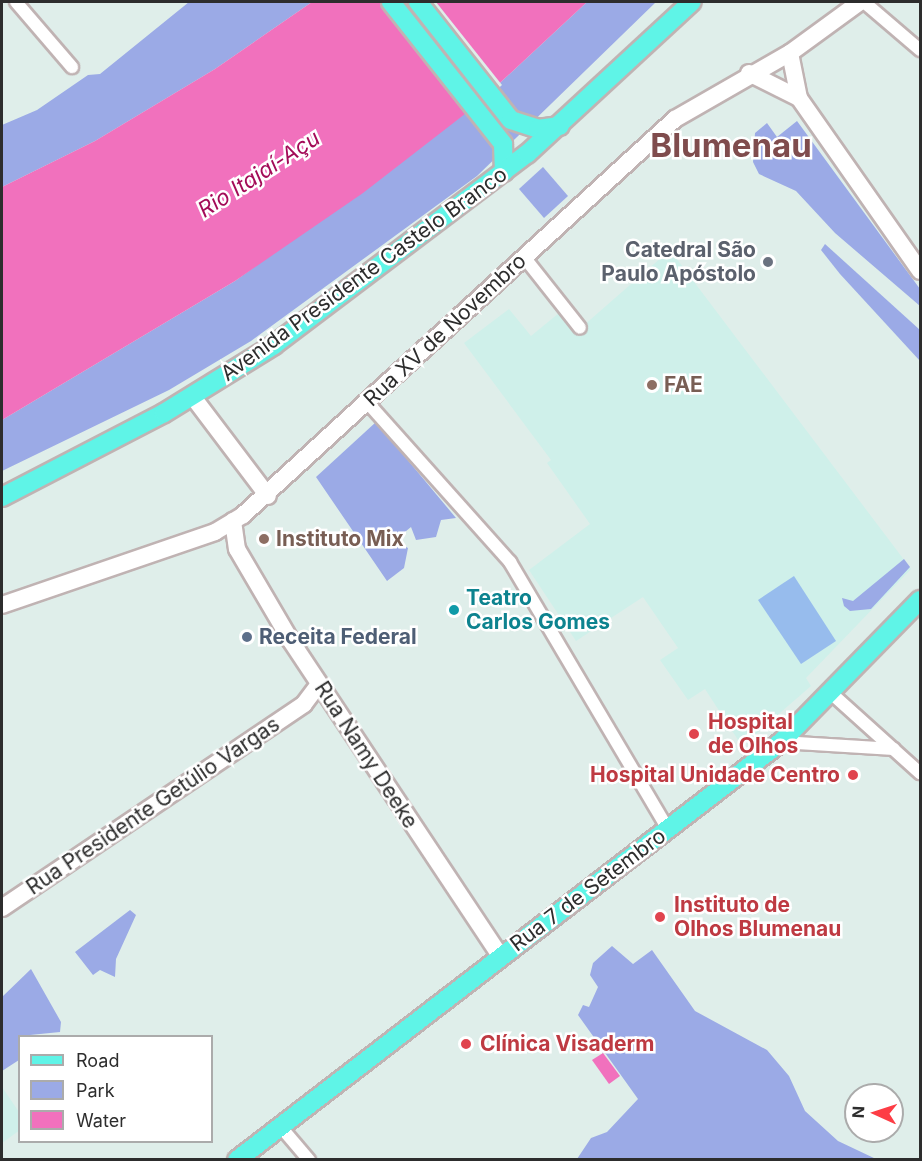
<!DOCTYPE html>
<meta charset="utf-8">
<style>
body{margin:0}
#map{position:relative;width:922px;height:1161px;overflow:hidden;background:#dfeeea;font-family:Inter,sans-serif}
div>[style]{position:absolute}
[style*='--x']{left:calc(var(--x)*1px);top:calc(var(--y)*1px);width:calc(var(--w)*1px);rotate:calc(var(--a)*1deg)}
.education>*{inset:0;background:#cff0ea}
.green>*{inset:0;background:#9baae6}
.pitch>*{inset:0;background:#97bced}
.water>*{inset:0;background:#f171bd}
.pier>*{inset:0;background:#dfeeea}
.roads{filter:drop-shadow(2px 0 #c0b3b3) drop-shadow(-2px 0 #c0b3b3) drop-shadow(0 2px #c0b3b3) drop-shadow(0 -2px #c0b3b3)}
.street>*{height:12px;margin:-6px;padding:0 6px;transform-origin:6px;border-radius:6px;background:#fff}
.secondary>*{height:16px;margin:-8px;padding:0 8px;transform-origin:8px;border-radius:8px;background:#fff}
.primary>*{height:18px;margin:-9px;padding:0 9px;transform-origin:9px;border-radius:9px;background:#5ff4e7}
.dots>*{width:16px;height:16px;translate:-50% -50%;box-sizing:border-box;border:3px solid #fff;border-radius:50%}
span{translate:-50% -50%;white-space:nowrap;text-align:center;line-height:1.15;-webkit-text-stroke:5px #fff;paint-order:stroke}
.worship-label{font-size:21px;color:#5b616d;font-weight:700}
.right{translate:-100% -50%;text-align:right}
.street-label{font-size:21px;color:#2d2d2d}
.education-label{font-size:21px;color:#785e54;font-weight:700}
.left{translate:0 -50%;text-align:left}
.culture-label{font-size:21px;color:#0d838f;font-weight:700}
.service-label{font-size:21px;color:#4e5e75;font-weight:700}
.health-label{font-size:21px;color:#be3a42;font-weight:700}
.water-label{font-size:22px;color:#a30b58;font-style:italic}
.town-label{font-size:33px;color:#7f4c4d;font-weight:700}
.frame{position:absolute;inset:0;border:3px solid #2d2d2d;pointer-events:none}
.legend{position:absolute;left:18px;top:1035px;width:195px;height:108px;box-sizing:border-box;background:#fff;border:2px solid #ababab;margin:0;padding:8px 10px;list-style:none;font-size:18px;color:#2d2d2d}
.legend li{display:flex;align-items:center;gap:12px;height:30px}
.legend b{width:30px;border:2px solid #ababab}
.north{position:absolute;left:844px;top:1083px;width:60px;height:60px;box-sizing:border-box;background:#fff;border:2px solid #ababab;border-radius:50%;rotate:273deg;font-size:16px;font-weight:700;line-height:24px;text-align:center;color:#2d2d2d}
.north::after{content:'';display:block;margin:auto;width:21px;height:27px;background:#fd3d45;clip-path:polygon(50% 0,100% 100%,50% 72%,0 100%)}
</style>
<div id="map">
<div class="education">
<div style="clip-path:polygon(670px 250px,911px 569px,806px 678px,811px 686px,742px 746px,705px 689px,688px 700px,660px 660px,678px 648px,643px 597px,576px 641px,529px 570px,590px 524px,547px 463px,551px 460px,464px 343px,509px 309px,531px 336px,559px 313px,575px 333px)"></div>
<div style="clip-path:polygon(2px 1087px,19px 1112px,20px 1130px,2px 1143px)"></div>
</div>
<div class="green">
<div style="clip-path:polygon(189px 2px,312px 2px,215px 69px,95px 141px,2px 187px,2px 125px,37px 110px,88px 75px,100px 74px)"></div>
<div style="clip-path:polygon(587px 2px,656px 2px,477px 176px,251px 341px,169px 390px,2px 471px,2px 420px,235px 281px,474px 107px)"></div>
<div style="clip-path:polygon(797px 121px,920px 289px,920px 306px,835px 233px,796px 191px,759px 174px,753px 162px,755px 133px,767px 123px,777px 137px)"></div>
<div style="clip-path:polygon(543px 167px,568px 196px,544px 218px,519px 189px)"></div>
<div style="clip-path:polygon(825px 244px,920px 330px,920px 361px,840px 274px,821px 250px)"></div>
<div style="clip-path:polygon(376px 422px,456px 518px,441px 520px,436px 537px,416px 540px,411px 527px,400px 536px,396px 542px,408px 548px,404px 568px,387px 581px,316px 477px)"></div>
<div style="clip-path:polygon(904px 559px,910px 567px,871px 609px,850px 611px,844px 606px,842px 598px,853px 601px)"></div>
<div style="clip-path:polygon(130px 910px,136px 915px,116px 959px,115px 977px,100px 970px,93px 975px,75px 952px)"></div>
<div style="clip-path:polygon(612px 946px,633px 964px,652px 950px,695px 1011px,767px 1050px,789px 1076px,805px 1111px,838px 1141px,876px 1159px,577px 1159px,591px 1138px,607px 1132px,638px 1099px,578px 1015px,583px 1005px,589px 1007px,598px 987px,590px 975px,593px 963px)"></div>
<div style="clip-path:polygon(31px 969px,61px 1022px,60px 1032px,20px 1036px,19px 1060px,2px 1071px,2px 997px)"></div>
</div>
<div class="pitch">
<div style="clip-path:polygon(794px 576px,836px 641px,801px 664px,758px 600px)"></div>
</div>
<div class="water">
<div style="clip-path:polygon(312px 2px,587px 2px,474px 107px,363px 193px,235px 281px,2px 420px,2px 187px,95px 141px,215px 69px)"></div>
<div style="clip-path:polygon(603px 1053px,620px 1076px,609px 1084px,592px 1060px)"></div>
</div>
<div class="pier">
<div style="clip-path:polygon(382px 2px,436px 2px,502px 85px,471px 114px)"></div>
</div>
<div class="roads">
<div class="street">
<div style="--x:16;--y:2;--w:86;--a:49.3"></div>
<div style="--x:864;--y:2;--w:74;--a:40.6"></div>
<div style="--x:524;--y:257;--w:90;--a:51.7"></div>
<div style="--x:367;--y:402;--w:215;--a:48.2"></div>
<div style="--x:510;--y:562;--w:310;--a:59.4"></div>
<div style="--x:831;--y:693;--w:120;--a:42"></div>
<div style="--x:781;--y:742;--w:113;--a:3.5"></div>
<div style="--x:280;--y:1126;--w:45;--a:49.5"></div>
</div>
<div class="secondary">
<div style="--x:790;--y:53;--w:46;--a:78.7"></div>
<div style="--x:799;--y:98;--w:211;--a:55"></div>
<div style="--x:749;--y:73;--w:56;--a:26.6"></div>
<div style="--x:193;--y:397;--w:124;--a:52.9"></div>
<div style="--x:233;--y:521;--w:28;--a:82"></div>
<div style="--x:237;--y:549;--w:107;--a:59.6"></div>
<div style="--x:291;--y:641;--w:378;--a:56.4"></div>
<div style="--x:2;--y:605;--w:225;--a:-18.9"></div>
<div style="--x:215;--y:532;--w:33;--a:-31"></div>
<div style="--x:243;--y:515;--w:586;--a:-42.51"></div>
<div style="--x:675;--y:119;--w:133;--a:-29.9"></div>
<div style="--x:790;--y:53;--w:87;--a:-36.1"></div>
<div style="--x:2;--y:908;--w:364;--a:-34"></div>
<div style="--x:304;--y:704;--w:25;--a:-53"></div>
</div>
<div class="primary">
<div style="--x:391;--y:2;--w:181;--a:51.7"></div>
<div style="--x:503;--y:144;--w:28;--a:88"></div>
<div style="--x:418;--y:2;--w:150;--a:51.8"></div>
<div style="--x:511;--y:120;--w:28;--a:18"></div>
<div style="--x:538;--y:129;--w:22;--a:-8"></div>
<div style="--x:2;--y:497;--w:182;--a:-27.4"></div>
<div style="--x:164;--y:413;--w:129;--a:-31.7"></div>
<div style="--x:274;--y:345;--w:317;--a:-37.1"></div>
<div style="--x:527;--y:154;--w:224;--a:-42.7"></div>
<div style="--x:237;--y:1160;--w:686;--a:-37.54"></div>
<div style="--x:781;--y:742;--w:199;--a:-45.6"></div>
</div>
</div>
<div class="dots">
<div style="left:768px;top:262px;background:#6b7280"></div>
<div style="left:652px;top:385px;background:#8d6e63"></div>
<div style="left:264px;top:539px;background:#8d6e63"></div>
<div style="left:454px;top:610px;background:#0f9aa8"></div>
<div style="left:247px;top:637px;background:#5c6f8a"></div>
<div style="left:694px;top:734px;background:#e0444e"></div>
<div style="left:853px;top:775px;background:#e0444e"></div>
<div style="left:660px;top:917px;background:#e0444e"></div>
<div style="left:466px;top:1044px;background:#e0444e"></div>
</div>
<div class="worship-label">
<span class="right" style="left:756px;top:262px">Catedral São<br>Paulo Apóstolo</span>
</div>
<div class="street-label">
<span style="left:364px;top:274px;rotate:-36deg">Avenida Presidente Castelo Branco</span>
<span style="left:445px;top:330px;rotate:-43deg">Rua XV de Novembro</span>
<span style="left:366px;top:755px;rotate:57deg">Rua Namy Deeke</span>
<span style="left:153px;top:806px;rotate:-34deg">Rua Presidente Getúlio Vargas</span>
<span style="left:588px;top:890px;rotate:-37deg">Rua 7 de Setembro</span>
</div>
<div class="education-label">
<span class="left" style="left:664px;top:385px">FAE</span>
<span class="left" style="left:276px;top:539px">Instituto Mix</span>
</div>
<div class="culture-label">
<span class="left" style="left:466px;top:610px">Teatro<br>Carlos Gomes</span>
</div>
<div class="service-label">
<span class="left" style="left:259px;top:637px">Receita Federal</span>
</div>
<div class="health-label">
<span class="left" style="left:708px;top:734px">Hospital<br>de Olhos</span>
<span class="right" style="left:840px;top:775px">Hospital Unidade Centro</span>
<span class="left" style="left:674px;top:917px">Instituto de<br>Olhos Blumenau</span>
<span class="left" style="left:480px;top:1044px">Clínica Visaderm</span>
</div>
<div class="water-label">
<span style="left:259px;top:174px;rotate:-33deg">Rio Itajaí-Açu</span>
</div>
<div class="town-label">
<span style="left:731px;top:146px">Blumenau</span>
</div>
<div class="frame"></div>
<ul class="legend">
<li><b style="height:8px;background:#5ff4e7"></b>Road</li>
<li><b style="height:16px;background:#9baae6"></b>Park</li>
<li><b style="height:16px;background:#f171bd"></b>Water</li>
</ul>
<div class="north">N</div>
</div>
